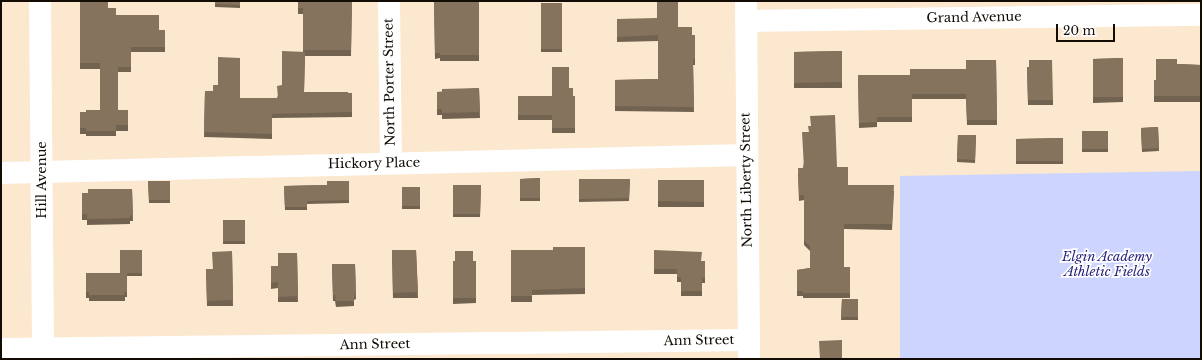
<!DOCTYPE html>
<style>
body{margin:0}
#map{position:relative;width:1202px;height:360px;overflow:hidden;background:#fce7cf;font-family:"Libre Baskerville",serif}
div>[style]{position:absolute}
[style*='--x']{left:calc(var(--x)*1px);top:calc(var(--y)*1px);width:calc(var(--w)*1px);rotate:calc(var(--a)*1deg)}
.green>*{inset:0;background:#cdd5ff}
.minor>*{height:22px;margin:-11px;padding:0 11px;transform-origin:11px;border-radius:11px;background:#fff}
.major>*{height:22px;margin:-11px;padding:0 11px;transform-origin:11px;border-radius:11px;background:#fff}
.wall>*{inset:0;background:#726351}
.building>*{inset:0;background:#85735e}
span{translate:-50% -50%;white-space:nowrap;text-align:center;line-height:1.15;-webkit-text-stroke:3.5px #fff;paint-order:stroke}
.street-label{font-size:13px;color:#120c05}
.park-label{font-size:13px;color:#27237c;font-style:italic}
.frame{position:absolute;inset:0;border:2px solid #120c05;pointer-events:none}
.scale{position:absolute;left:1056px;top:24px;width:59px;height:18px;box-sizing:border-box;border:2px solid #120c05;border-top:0;padding-left:5px;font-size:12px;line-height:14px;white-space:nowrap;color:#120c05;-webkit-text-stroke:3px #fff;paint-order:stroke}
</style>
<div id="map">
<div class="green">
<div style="clip-path:polygon(1201px 171px,1201px 359px,900px 359px,900px 176px)"></div>
</div>
<div class="minor">
<div style="--x:40;--y:1;--w:358;--a:89.5"></div>
<div style="--x:389;--y:1;--w:162;--a:89.3"></div>
<div style="--x:746;--y:21;--w:455;--a:-0.8"></div>
<div style="--x:1;--y:173;--w:746;--a:-1.38"></div>
<div style="--x:1;--y:349;--w:748;--a:-0.69"></div>
</div>
<div class="major">
<div style="--x:746;--y:1;--w:358;--a:89.5"></div>
</div>
<div class="wall">
<div style="clip-path:polygon(80px 1px,108px 8px,116px 15px,159px 30px,165px 30px,165px 52px,131px 52px,131px 72px,118px 72px,118px 110px,128px 110px,128px 131px,116px 131px,116px 136px,86px 136px,86px 134px,80px 134px,80px 112px,86px 112px,100px 110px,100px 69px,80px 69px)"></div>
<div style="clip-path:polygon(215px 1px,240px 1px,240px 8px,215px 7px)"></div>
<div style="clip-path:polygon(298px 1px,352px 1px,351px 56px,305px 56px,304px 92px,352px 93px,352px 117px,272px 118px,272px 139px,204px 137px,205px 91px,240px 98px,277px 98px,282px 85px,303px 52px,303px 14px,298px 14px)"></div>
<div style="clip-path:polygon(434px 1px,479px 1px,479px 61px,440px 61px,440px 58px,435px 59px)"></div>
<div style="clip-path:polygon(541px 3px,562px 3px,562px 52px,541px 52px)"></div>
<div style="clip-path:polygon(617px 19px,678px 27px,692px 35px,695px 35px,695px 65px,693px 65px,694px 112px,615px 111px,615px 80px,658px 79px,658px 41px,617px 42px)"></div>
<div style="clip-path:polygon(842px 51px,842px 88px,794px 88px,794px 52px)"></div>
<div style="clip-path:polygon(1123px 58px,1123px 102px,1093px 103px,1093px 59px)"></div>
<div style="clip-path:polygon(996px 60px,997px 125px,967px 125px,966px 99px,912px 99px,912px 122px,877px 122px,877px 127px,859px 128px,858px 75px,910px 75px,966px 69px)"></div>
<div style="clip-path:polygon(1177px 64px,1201px 65px,1201px 102px,1154px 102px,1154px 80px,1156px 80px)"></div>
<div style="clip-path:polygon(1027px 67px,1029px 67px,1053px 100px,1053px 105px,1028px 105px)"></div>
<div style="clip-path:polygon(479px 88px,480px 118px,442px 119px,442px 115px,437px 115px,437px 92px)"></div>
<div style="clip-path:polygon(569px 88px,573px 96px,575px 96px,575px 133px,552px 133px,552px 120px,518px 120px,518px 96px,552px 96px)"></div>
<div style="clip-path:polygon(1158px 127px,1159px 151px,1142px 152px,1141px 128px)"></div>
<div style="clip-path:polygon(1082px 131px,1108px 131px,1108px 152px,1082px 152px)"></div>
<div style="clip-path:polygon(809px 132px,837px 167px,848px 185px,894px 191px,892px 230px,844px 229px,844px 267px,850px 267px,850px 298px,803px 298px,803px 296px,797px 296px,797px 270px,810px 268px,810px 251px,804px 245px,804px 200px,799px 201px,798px 173px,803px 168px)"></div>
<div style="clip-path:polygon(958px 135px,976px 135px,975px 163px,957px 162px)"></div>
<div style="clip-path:polygon(1063px 138px,1063px 164px,1016px 164px,1016px 139px)"></div>
<div style="clip-path:polygon(540px 178px,540px 201px,520px 201px,520px 179px)"></div>
<div style="clip-path:polygon(579px 179px,630px 179px,629px 201px,579px 202px)"></div>
<div style="clip-path:polygon(658px 180px,704px 180px,704px 207px,658px 207px)"></div>
<div style="clip-path:polygon(148px 181px,170px 181px,170px 203px,149px 203px)"></div>
<div style="clip-path:polygon(349px 181px,349px 203px,307px 204px,307px 210px,285px 210px,284px 186px,327px 185px)"></div>
<div style="clip-path:polygon(453px 185px,481px 185px,480px 217px,453px 217px)"></div>
<div style="clip-path:polygon(402px 187px,420px 187px,420px 209px,402px 209px)"></div>
<div style="clip-path:polygon(132px 189px,133px 221px,130px 221px,130px 224px,87px 225px,87px 220px,82px 220px,82px 193px,88px 193px)"></div>
<div style="clip-path:polygon(223px 220px,245px 220px,245px 244px,223px 244px)"></div>
<div style="clip-path:polygon(585px 247px,585px 294px,532px 295px,532px 302px,511px 302px,511px 250px,553px 250px)"></div>
<div style="clip-path:polygon(142px 250px,142px 276px,127px 276px,127px 297px,125px 297px,125px 301px,89px 301px,89px 298px,86px 298px,86px 273px,120px 273px)"></div>
<div style="clip-path:polygon(392px 250px,416px 250px,418px 298px,393px 298px)"></div>
<div style="clip-path:polygon(654px 250px,701px 261px,705px 261px,705px 283px,702px 283px,702px 296px,681px 296px,681px 282px,677px 282px,677px 274px,654px 274px)"></div>
<div style="clip-path:polygon(232px 251px,233px 306px,207px 306px,206px 269px,213px 269px)"></div>
<div style="clip-path:polygon(297px 253px,298px 302px,278px 302px,278px 288px,271px 289px,271px 266px,278px 266px)"></div>
<div style="clip-path:polygon(453px 261px,476px 261px,476px 303px,453px 304px)"></div>
<div style="clip-path:polygon(332px 264px,355px 264px,356px 299px,354px 300px,354px 306px,336px 307px,335px 301px,333px 301px)"></div>
<div style="clip-path:polygon(842px 299px,858px 299px,858px 320px,841px 320px)"></div>
</div>
<div class="building">
<div style="clip-path:polygon(80px 1px,108px 1px,108px 8px,116px 8px,116px 15px,159px 15px,159px 30px,165px 30px,165px 47px,131px 47px,131px 67px,118px 67px,118px 110px,128px 110px,128px 125px,116px 125px,116px 131px,86px 131px,86px 128px,80px 128px,80px 112px,86px 112px,86px 110px,100px 110px,100px 63px,80px 63px)"></div>
<div style="clip-path:polygon(215px 1px,240px 1px,240px 5px,215px 4px)"></div>
<div style="clip-path:polygon(298px 1px,352px 1px,351px 50px,303px 50px,303px 8px,298px 8px)"></div>
<div style="clip-path:polygon(434px 1px,479px 1px,479px 55px,440px 55px,440px 53px,435px 53px)"></div>
<div style="clip-path:polygon(657px 1px,678px 1px,678px 27px,692px 27px,692px 35px,695px 35px,695px 59px,693px 59px,694px 107px,615px 106px,615px 80px,658px 79px,658px 35px,617px 37px,617px 19px,657px 18px)"></div>
<div style="clip-path:polygon(541px 3px,562px 3px,562px 49px,541px 49px)"></div>
<div style="clip-path:polygon(282px 51px,305px 52px,304px 92px,348px 92px,348px 93px,352px 93px,352px 112px,272px 114px,272px 134px,204px 132px,205px 91px,213px 91px,213px 85px,218px 85px,218px 57px,240px 58px,240px 98px,278px 98px,277px 86px,282px 85px)"></div>
<div style="clip-path:polygon(842px 51px,842px 82px,794px 83px,794px 52px)"></div>
<div style="clip-path:polygon(1123px 58px,1123px 97px,1093px 97px,1093px 59px)"></div>
<div style="clip-path:polygon(1156px 59px,1177px 59px,1177px 64px,1201px 65px,1201px 96px,1154px 96px,1154px 80px,1156px 80px)"></div>
<div style="clip-path:polygon(966px 60px,996px 60px,997px 120px,967px 120px,966px 94px,912px 94px,912px 117px,877px 117px,877px 122px,859px 123px,858px 75px,910px 75px,910px 69px,966px 69px)"></div>
<div style="clip-path:polygon(1029px 60px,1052px 60px,1053px 100px,1028px 100px,1027px 67px,1029px 67px)"></div>
<div style="clip-path:polygon(552px 67px,569px 67px,569px 88px,573px 88px,573px 96px,575px 96px,575px 128px,552px 128px,552px 115px,518px 115px,518px 96px,552px 96px)"></div>
<div style="clip-path:polygon(479px 88px,480px 112px,442px 113px,442px 109px,437px 109px,437px 92px,442px 92px,442px 89px)"></div>
<div style="clip-path:polygon(835px 115px,837px 167px,848px 167px,848px 185px,894px 185px,892px 224px,844px 224px,844px 267px,850px 267px,850px 293px,803px 293px,803px 291px,797px 291px,797px 270px,810px 268px,810px 246px,804px 240px,804px 195px,799px 195px,798px 168px,804px 168px,802px 132px,809px 132px,808px 126px,811px 126px,810px 116px)"></div>
<div style="clip-path:polygon(1158px 127px,1159px 148px,1142px 149px,1141px 128px)"></div>
<div style="clip-path:polygon(1082px 131px,1108px 131px,1108px 149px,1082px 149px)"></div>
<div style="clip-path:polygon(958px 135px,976px 135px,975px 160px,957px 159px)"></div>
<div style="clip-path:polygon(1063px 138px,1063px 161px,1016px 161px,1016px 139px)"></div>
<div style="clip-path:polygon(540px 178px,540px 198px,520px 198px,520px 179px)"></div>
<div style="clip-path:polygon(579px 179px,630px 179px,629px 198px,579px 199px)"></div>
<div style="clip-path:polygon(658px 180px,704px 180px,704px 202px,658px 201px)"></div>
<div style="clip-path:polygon(148px 181px,170px 181px,170px 200px,149px 200px)"></div>
<div style="clip-path:polygon(327px 181px,349px 181px,349px 200px,307px 201px,307px 207px,285px 207px,284px 186px,327px 185px)"></div>
<div style="clip-path:polygon(453px 185px,481px 185px,480px 214px,453px 214px)"></div>
<div style="clip-path:polygon(402px 187px,420px 187px,420px 206px,402px 206px)"></div>
<div style="clip-path:polygon(88px 189px,132px 189px,133px 215px,130px 215px,130px 218px,87px 219px,87px 214px,82px 214px,82px 193px,88px 193px)"></div>
<div style="clip-path:polygon(223px 220px,245px 220px,245px 241px,223px 241px)"></div>
<div style="clip-path:polygon(553px 247px,585px 247px,585px 288px,532px 290px,532px 296px,511px 296px,511px 250px,553px 250px)"></div>
<div style="clip-path:polygon(120px 250px,142px 250px,142px 273px,120px 273px)"></div>
<div style="clip-path:polygon(392px 250px,416px 250px,418px 292px,393px 293px)"></div>
<div style="clip-path:polygon(654px 250px,702px 252px,701px 261px,705px 261px,705px 278px,702px 278px,702px 291px,681px 291px,681px 277px,677px 277px,677px 269px,654px 269px)"></div>
<div style="clip-path:polygon(232px 251px,233px 300px,207px 301px,206px 269px,213px 269px,212px 252px)"></div>
<div style="clip-path:polygon(455px 251px,473px 251px,473px 261px,476px 261px,476px 298px,453px 298px,453px 261px,455px 261px)"></div>
<div style="clip-path:polygon(278px 253px,297px 253px,298px 296px,278px 297px,278px 282px,271px 283px,271px 266px,278px 266px)"></div>
<div style="clip-path:polygon(332px 264px,355px 264px,356px 294px,354px 294px,354px 301px,336px 301px,335px 295px,333px 295px)"></div>
<div style="clip-path:polygon(86px 273px,127px 273px,127px 292px,124px 292px,125px 295px,89px 295px,89px 292px,86px 292px)"></div>
<div style="clip-path:polygon(842px 299px,858px 299px,858px 317px,841px 317px)"></div>
<div style="clip-path:polygon(842px 340px,842px 359px,820px 359px,819px 341px)"></div>
</div>
<div class="street-label">
<span style="left:974px;top:18px;rotate:-1deg">Grand Avenue</span>
<span style="left:390px;top:82px;rotate:-91deg">North Porter Street</span>
<span style="left:374px;top:164px;rotate:-1deg">Hickory Place</span>
<span style="left:42px;top:180px;rotate:-90deg">Hill Avenue</span>
<span style="left:747px;top:180px;rotate:-91deg">North Liberty Street</span>
<span style="left:699px;top:341px;rotate:-1deg">Ann Street</span>
<span style="left:375px;top:345px;rotate:-1deg">Ann Street</span>
</div>
<div class="park-label">
<span style="left:1107px;top:265px">Elgin Academy<br>Athletic Fields</span>
</div>
<div class="frame"></div>
<div class="scale">20 m</div>
</div>
